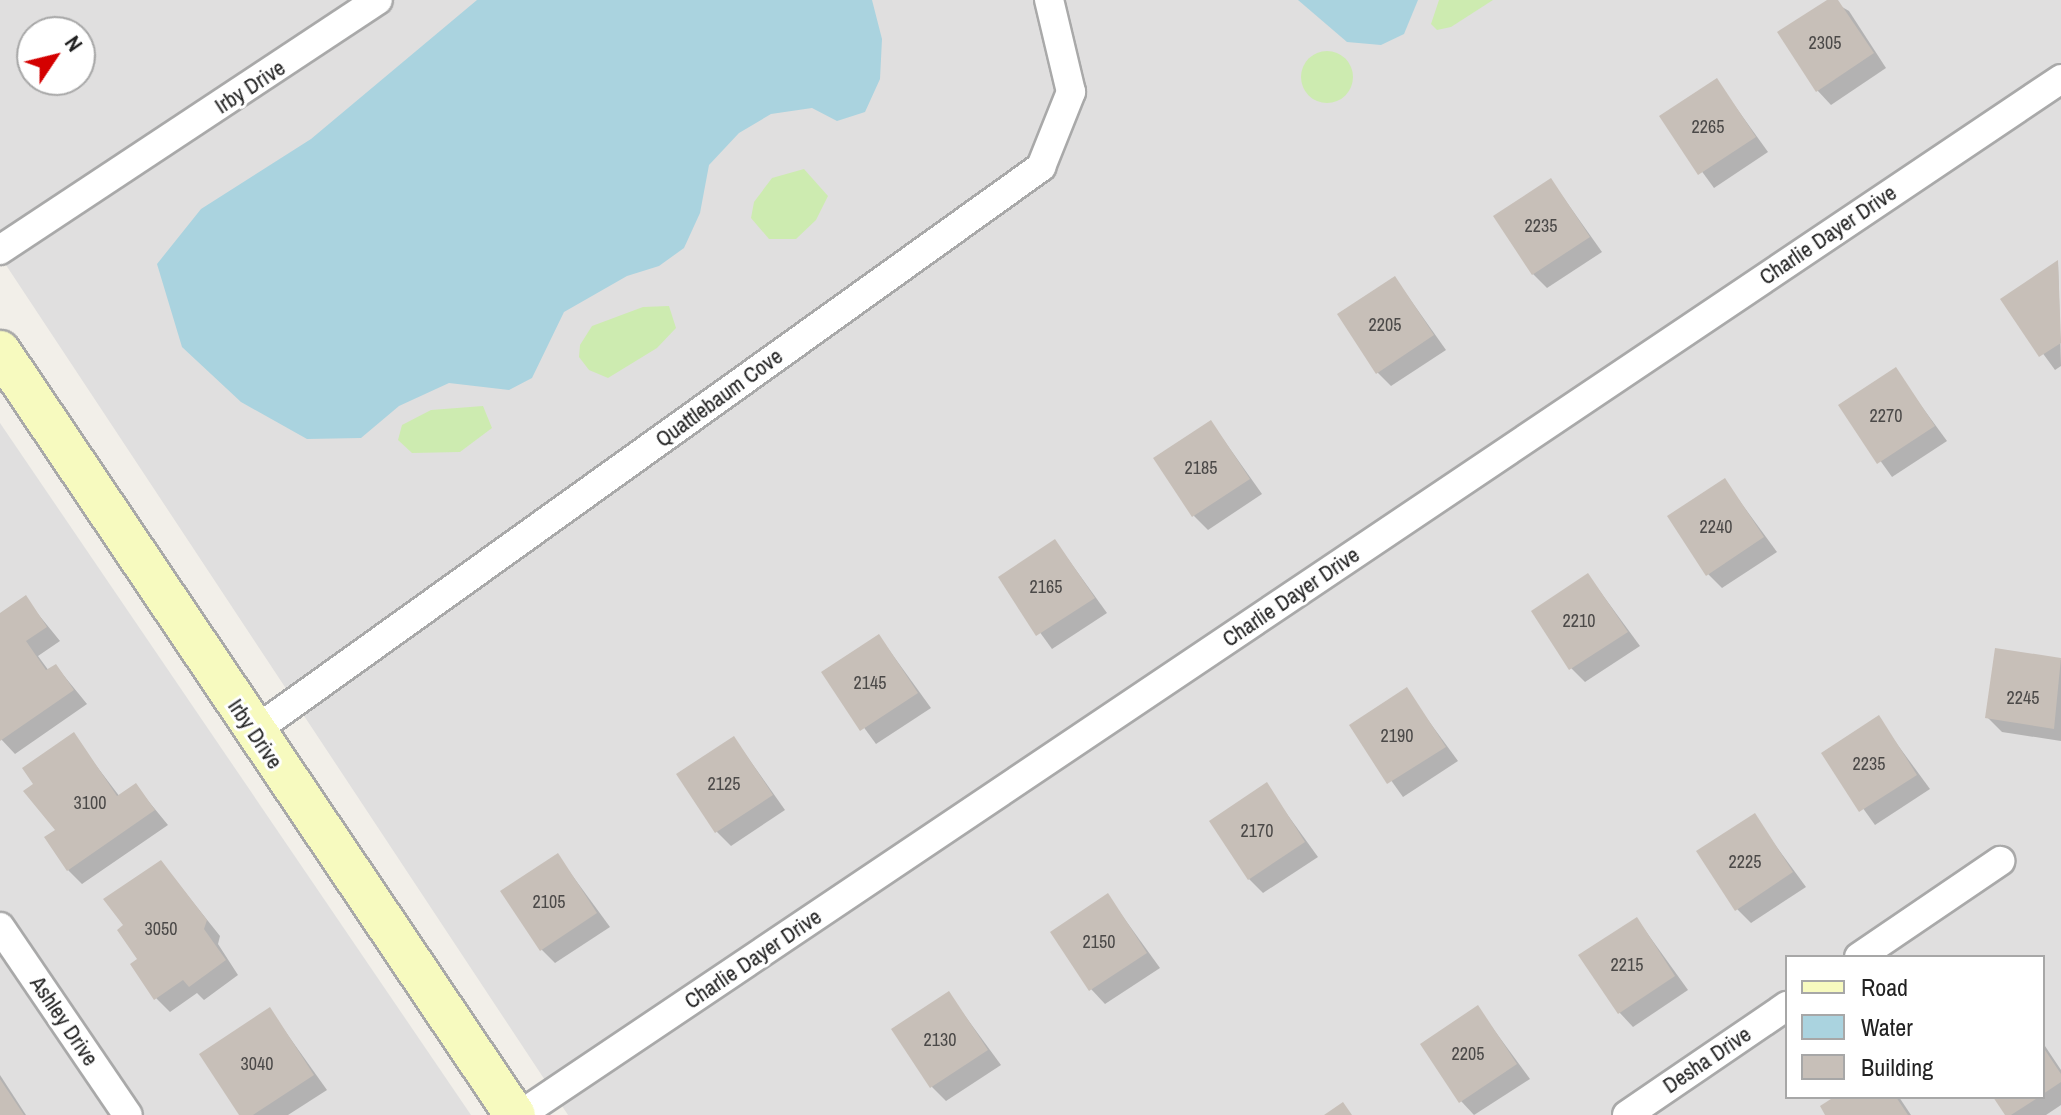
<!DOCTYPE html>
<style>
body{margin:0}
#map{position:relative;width:2061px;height:1115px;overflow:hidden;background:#f2efe9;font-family:"Archivo Narrow",sans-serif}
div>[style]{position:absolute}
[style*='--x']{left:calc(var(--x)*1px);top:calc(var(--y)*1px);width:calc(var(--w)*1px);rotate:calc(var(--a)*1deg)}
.residential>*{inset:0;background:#e0dfdf}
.grass>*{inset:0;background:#cdebb0}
.round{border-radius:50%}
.water>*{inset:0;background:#aad3df}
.shadow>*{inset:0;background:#0003}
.building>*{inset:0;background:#c7bfb8}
.roads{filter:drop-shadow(2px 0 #a9a9a9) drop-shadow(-2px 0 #a9a9a9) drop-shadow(0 2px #a9a9a9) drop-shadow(0 -2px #a9a9a9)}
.street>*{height:28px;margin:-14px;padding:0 14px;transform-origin:14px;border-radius:14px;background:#fff}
.secondary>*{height:40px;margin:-20px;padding:0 20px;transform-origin:20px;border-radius:20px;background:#f7fabf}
span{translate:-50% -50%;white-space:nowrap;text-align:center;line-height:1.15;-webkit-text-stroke:6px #fff;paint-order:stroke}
.number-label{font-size:18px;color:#4b4948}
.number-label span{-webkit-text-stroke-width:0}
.street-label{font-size:22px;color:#222}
.legend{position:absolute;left:1785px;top:955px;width:260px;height:144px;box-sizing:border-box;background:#fff;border:2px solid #a7a7a7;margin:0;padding:10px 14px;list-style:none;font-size:24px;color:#222}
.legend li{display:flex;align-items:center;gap:16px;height:40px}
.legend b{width:40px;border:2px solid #a7a7a7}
.north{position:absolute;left:16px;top:16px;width:80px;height:80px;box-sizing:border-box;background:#fff;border:2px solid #a7a7a7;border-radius:50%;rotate:55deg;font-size:22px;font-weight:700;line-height:32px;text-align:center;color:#222}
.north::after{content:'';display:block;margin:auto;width:28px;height:36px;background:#d40000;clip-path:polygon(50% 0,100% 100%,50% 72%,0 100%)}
</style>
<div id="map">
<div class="residential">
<div style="clip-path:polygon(evenodd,0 0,2061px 0,2061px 1115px,568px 1115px,0 256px,0 0,32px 32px,80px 32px,80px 80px,32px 80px,32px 32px,0 0,1787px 957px,2043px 957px,2043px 1097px,1787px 1097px,1787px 957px)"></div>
<div style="clip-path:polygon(0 423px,471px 1115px,0 1115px)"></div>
</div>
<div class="grass">
<div style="clip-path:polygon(1439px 0,1493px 0,1451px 27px,1437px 30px,1431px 24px)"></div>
<div class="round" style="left:1301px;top:51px;width:52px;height:52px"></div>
<div style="clip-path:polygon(804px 169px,828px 196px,816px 220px,796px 239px,769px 239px,751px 218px,754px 202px,772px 178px)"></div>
<div style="clip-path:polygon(669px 306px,676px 328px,657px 348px,608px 378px,589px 370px,579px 357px,580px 345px,592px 326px,643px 307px)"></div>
<div style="clip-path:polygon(483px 406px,492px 428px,460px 452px,412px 453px,398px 440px,402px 425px,431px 410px)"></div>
</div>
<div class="water">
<div style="clip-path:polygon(477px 0,872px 0,882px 39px,880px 79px,865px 112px,837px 121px,812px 108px,771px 114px,739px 133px,709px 165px,700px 213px,684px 248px,659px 266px,627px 276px,564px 312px,532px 378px,509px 390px,449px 383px,399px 406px,361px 438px,307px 439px,241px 402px,182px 347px,157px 264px,201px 209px,311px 139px)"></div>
<div style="clip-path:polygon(1298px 0,1418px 0,1404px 34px,1381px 45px,1347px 42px)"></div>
</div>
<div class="shadow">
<div style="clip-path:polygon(1830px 0,1849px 11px,1886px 68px,1831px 105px,1817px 90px)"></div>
<div style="clip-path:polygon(1717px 81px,1768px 152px,1714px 188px,1662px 117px)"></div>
<div style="clip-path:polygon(1551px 180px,1602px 252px,1547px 288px,1533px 274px)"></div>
<div style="clip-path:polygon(2058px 263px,2061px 366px,2055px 370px,2003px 299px)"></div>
<div style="clip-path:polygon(1395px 278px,1446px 350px,1391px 386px,1377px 372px)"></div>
<div style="clip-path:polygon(1895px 370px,1947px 441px,1892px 477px,1841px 406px)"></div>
<div style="clip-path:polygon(1211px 422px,1262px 494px,1208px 530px,1194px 516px)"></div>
<div style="clip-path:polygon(1725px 481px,1777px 552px,1722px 588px,1708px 574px)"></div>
<div style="clip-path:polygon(1055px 541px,1107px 613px,1052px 649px,1000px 577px)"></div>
<div style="clip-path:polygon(1588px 575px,1640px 646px,1585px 682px,1571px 668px)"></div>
<div style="clip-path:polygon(25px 598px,60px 641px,38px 656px,49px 671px,56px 666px,87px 704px,15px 754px,0 738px,0 615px)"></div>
<div style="clip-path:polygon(879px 636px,931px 708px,876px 744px,824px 673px)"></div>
<div style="clip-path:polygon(1997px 651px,2061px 660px,2061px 741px,2002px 732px,1987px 717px)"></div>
<div style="clip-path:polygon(1406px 690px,1458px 761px,1403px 797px,1352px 726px)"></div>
<div style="clip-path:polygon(1878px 718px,1930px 789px,1875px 825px,1824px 754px)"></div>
<div style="clip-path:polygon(73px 735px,120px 797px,136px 786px,168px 825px,82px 884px,68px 870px,58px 831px)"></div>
<div style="clip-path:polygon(734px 738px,785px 810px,731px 846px,717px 832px)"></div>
<div style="clip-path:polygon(1266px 785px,1318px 857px,1263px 893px,1249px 879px)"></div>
<div style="clip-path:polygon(1754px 816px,1806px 887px,1751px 923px,1737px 909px)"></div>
<div style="clip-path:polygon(558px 856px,610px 927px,555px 963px,541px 949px)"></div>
<div style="clip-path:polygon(161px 862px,220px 936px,218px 944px,238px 975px,204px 1000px,197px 993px,170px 1012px,156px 998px,126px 926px)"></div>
<div style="clip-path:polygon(1108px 896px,1160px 968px,1105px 1004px,1091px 989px)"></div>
<div style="clip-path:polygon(1637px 919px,1688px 990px,1633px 1027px,1619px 1012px)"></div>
<div style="clip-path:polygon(949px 994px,1001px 1065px,946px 1101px,932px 1087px)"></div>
<div style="clip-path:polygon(1478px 1008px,1530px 1079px,1474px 1115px,1461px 1101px)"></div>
<div style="clip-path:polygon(270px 1010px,327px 1090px,288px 1115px,242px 1115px)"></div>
<div style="clip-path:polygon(2043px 1043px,2061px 1070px,2061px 1105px,2046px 1115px,2007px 1115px,1995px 1097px,2043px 1097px)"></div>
<div style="clip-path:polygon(0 1075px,26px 1115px,0 1115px)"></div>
<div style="clip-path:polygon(1838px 1097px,1899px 1097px,1911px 1115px,1828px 1115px)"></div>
</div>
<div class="building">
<div style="clip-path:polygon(1827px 0,1838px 0,1874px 53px,1816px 92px,1777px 32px)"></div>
<div style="clip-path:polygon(1717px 78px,1756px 137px,1698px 175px,1659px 116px)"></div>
<div style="clip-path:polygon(1551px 178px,1590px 237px,1532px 275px,1493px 216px)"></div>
<div style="clip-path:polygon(2058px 260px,2061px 343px,2039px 357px,2000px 299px)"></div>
<div style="clip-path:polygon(1395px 276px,1434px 335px,1376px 374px,1337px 314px)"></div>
<div style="clip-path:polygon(1896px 367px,1935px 426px,1877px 464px,1838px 405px)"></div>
<div style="clip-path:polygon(1211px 420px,1250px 479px,1192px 517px,1153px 458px)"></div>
<div style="clip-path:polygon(1725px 478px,1764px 537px,1706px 576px,1667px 516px)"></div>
<div style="clip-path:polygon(1055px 539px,1095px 598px,1036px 636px,998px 577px)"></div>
<div style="clip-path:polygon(1588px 573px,1628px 632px,1569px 670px,1531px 611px)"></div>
<div style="clip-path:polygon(26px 595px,47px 627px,26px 641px,46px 670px,56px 664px,74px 690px,0 741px,0 613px)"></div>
<div style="clip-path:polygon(879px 634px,918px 693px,860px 731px,821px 672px)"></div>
<div style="clip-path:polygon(1995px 648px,2061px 658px,2054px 729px,1985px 718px)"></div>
<div style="clip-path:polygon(1407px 687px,1446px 747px,1387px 784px,1349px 725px)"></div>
<div style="clip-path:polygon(1879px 715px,1917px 775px,1859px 812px,1821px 753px)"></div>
<div style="clip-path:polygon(74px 732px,117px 796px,136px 783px,155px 810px,67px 871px,44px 837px,55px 830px,23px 791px,33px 784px,22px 768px)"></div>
<div style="clip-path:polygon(734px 736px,773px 795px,715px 833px,676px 774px)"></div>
<div style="clip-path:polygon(1267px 782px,1305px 842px,1248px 880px,1209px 821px)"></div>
<div style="clip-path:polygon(1755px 813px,1793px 872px,1735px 911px,1696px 851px)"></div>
<div style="clip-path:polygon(558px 853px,597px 913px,540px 951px,500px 891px)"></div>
<div style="clip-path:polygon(161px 860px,207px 920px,204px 929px,226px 960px,189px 987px,183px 980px,154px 1000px,130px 964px,137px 959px,117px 930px,123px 925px,103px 899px)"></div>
<div style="clip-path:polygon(1108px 893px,1147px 953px,1089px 991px,1050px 932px)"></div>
<div style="clip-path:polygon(1637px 917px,1675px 976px,1618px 1014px,1578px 955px)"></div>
<div style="clip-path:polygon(949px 991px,988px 1050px,930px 1088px,891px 1029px)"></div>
<div style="clip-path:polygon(1478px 1005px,1517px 1064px,1459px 1103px,1420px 1044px)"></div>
<div style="clip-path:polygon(270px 1007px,314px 1075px,253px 1115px,239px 1115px,199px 1054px)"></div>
<div style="clip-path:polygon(2043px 1047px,2061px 1074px,2061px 1082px,2043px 1094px)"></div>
<div style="clip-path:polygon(0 1079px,24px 1115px,0 1115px)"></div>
<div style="clip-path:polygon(1834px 1097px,1896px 1097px,1908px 1115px,1825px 1115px,1820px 1106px)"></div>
<div style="clip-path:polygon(1993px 1097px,2039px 1097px,2011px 1115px,2005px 1115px)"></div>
<div style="clip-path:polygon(1343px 1102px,1352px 1115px,1324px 1115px)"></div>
</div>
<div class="roads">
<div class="street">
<div style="--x:0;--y:250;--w:453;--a:-33.5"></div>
<div style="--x:253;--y:732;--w:970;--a:-35.64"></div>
<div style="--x:1041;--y:167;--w:81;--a:-68.2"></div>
<div style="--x:1071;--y:92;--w:95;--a:-103.4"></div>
<div style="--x:0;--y:927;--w:227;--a:55.8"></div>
<div style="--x:1859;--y:957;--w:171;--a:-34.2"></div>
<div style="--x:520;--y:1115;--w:1857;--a:-33.91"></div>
<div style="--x:1627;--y:1115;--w:194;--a:-34.3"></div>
</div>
<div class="secondary">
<div style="--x:0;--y:351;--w:921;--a:56.02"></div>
</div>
</div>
<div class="number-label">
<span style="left:1825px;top:43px">2305</span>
<span style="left:1708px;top:127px">2265</span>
<span style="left:1541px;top:226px">2235</span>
<span style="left:1385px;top:325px">2205</span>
<span style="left:1886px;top:416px">2270</span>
<span style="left:1201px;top:468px">2185</span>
<span style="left:1716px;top:527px">2240</span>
<span style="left:1046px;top:587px">2165</span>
<span style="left:1579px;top:621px">2210</span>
<span style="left:870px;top:683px">2145</span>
<span style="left:2023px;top:698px">2245</span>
<span style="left:1397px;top:736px">2190</span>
<span style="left:1869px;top:764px">2235</span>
<span style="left:724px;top:784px">2125</span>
<span style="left:90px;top:803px">3100</span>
<span style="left:1257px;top:831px">2170</span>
<span style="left:1745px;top:862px">2225</span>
<span style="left:549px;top:902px">2105</span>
<span style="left:161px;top:929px">3050</span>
<span style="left:1099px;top:942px">2150</span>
<span style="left:1627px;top:965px">2215</span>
<span style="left:940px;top:1040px">2130</span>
<span style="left:1468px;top:1054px">2205</span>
<span style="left:257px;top:1064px">3040</span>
</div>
<div class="street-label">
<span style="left:250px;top:87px;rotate:-33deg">Irby Drive</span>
<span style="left:1828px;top:235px;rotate:-34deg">Charlie Dayer Drive</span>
<span style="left:719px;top:398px;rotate:-36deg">Quattlebaum Cove</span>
<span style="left:1291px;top:597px;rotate:-34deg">Charlie Dayer Drive</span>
<span style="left:255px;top:734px;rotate:56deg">Irby Drive</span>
<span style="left:753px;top:959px;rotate:-34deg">Charlie Dayer Drive</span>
<span style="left:64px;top:1021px;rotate:56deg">Ashley Drive</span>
<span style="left:1707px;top:1060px;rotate:-34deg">Desha Drive</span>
</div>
<ul class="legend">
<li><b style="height:10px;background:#f7fabf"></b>Road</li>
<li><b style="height:22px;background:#aad3df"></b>Water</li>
<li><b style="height:22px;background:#c7bfb8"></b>Building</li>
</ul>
<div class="north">N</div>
</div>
